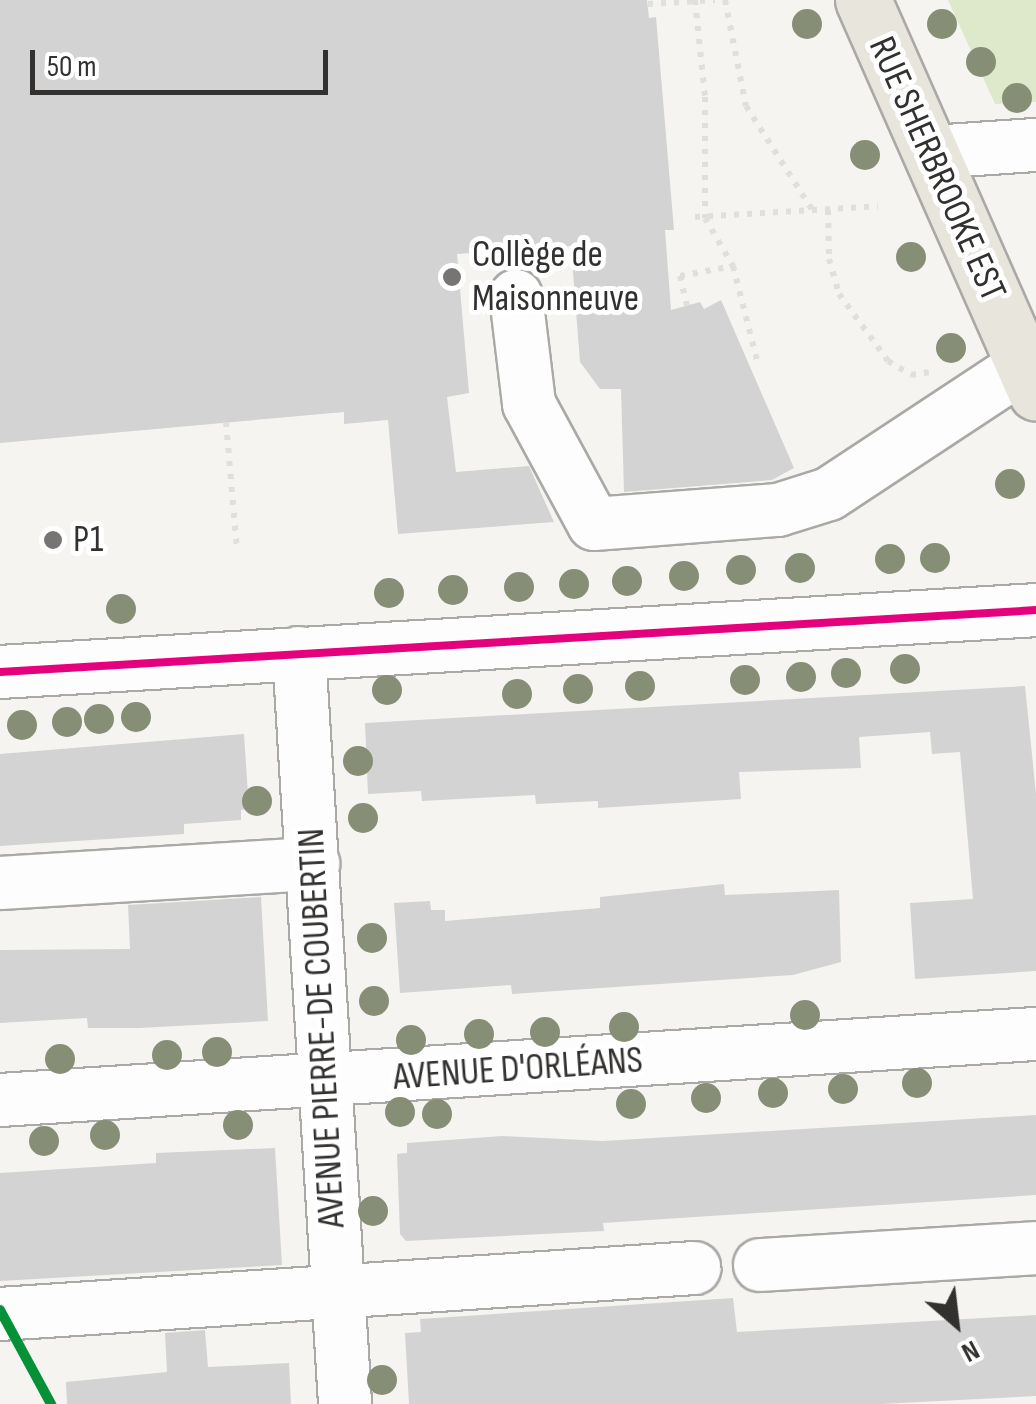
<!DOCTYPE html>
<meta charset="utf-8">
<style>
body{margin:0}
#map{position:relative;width:1036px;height:1404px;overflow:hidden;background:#f6f4f1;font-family:"Sofia Sans Condensed",sans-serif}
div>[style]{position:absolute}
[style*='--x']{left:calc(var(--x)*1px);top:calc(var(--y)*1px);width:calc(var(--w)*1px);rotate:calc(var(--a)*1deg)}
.green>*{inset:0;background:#dde9ca}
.building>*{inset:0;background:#d4d3d3}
.path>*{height:6px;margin-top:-3px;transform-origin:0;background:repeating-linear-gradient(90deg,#dfdfdd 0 5px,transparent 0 13px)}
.roads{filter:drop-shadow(2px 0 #aaa9a6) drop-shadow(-2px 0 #aaa9a6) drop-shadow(0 2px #aaa9a6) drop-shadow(0 -2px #aaa9a6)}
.minor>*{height:52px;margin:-26px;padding:0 26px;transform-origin:26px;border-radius:26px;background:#fefdfd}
.major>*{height:55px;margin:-27.5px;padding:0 27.5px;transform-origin:27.5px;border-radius:27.5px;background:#e8e5dd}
.bus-1>*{height:8px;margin:-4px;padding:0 4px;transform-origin:4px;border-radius:4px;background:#e5007d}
.metro-1>*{height:10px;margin:-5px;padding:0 5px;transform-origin:5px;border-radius:5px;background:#069037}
.trees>*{width:30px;height:30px;margin:-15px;border-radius:50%;background:#868e75}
.dots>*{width:28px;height:28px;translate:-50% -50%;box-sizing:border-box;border:5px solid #fff;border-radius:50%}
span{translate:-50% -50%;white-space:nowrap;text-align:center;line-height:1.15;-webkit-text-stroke:10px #fff;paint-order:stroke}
.street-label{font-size:38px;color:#33312f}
.poi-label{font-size:38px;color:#33312f}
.left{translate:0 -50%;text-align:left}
.north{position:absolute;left:906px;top:1274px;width:100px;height:100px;-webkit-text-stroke:8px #fff;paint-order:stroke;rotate:152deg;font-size:28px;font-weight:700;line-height:40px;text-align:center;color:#33312f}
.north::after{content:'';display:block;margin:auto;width:35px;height:45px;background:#33312f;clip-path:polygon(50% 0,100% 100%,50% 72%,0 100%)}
.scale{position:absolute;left:30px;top:50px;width:298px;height:45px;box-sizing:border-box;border:5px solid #33312f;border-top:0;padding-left:12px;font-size:30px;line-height:35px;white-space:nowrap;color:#33312f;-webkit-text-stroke:8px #fff;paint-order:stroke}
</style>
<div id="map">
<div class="green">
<div style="clip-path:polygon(948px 0,1036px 0,1036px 102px,995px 104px)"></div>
</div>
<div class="building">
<div style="clip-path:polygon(0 0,647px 0,649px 18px,656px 17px,674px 230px,665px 230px,671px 310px,700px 302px,704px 309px,721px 300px,794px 468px,772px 480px,624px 492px,621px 389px,600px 389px,580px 362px,571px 246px,457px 254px,469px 393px,447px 397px,456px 472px,529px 466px,554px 522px,398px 534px,388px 420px,344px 424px,344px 412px,0 443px)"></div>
<div style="clip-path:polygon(1025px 686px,1036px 794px,1036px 971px,915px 979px,910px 903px,973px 899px,960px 752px,932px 754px,930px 732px,859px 737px,861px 768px,739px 772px,741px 799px,598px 808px,598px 801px,536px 804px,535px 795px,422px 801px,421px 791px,368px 794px,365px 723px)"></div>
<div style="clip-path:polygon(244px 734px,249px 809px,241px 810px,241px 820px,184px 824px,184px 834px,0 846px,0 754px)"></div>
<div style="clip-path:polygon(724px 884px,725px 895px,839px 890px,841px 962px,793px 975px,512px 994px,511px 985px,400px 993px,394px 903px,430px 901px,431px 910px,445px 910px,445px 921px,600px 908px,600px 897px)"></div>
<div style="clip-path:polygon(261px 897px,268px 1021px,140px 1028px,88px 1028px,87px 1018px,0 1023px,0 950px,130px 949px,128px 905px)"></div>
<div style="clip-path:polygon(1036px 1115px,1036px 1195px,603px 1223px,604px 1231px,406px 1241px,400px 1234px,397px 1154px,407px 1153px,407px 1143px,502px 1136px,603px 1141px)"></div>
<div style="clip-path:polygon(275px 1148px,282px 1265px,0 1281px,0 1173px,156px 1163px,156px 1153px)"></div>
<div style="clip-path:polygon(733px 1298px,737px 1332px,1036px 1315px,1036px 1396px,882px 1404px,409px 1404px,405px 1333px,421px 1332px,420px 1319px)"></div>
<div style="clip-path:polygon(205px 1330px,208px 1367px,289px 1363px,291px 1404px,67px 1404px,66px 1382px,167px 1372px,165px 1333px)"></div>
</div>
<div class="path">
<div style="--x:695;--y:0;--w:98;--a:84.1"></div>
<div style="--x:705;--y:97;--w:121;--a:90"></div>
<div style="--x:705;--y:218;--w:56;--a:59.7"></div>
<div style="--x:733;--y:266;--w:101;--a:75.7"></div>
<div style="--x:725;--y:0;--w:108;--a:78.8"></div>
<div style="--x:746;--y:106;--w:125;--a:57.5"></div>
<div style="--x:648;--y:4;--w:67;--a:-3.4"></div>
<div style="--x:828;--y:210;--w:49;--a:88.8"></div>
<div style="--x:829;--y:259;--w:36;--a:74"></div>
<div style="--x:839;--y:294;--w:83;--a:53.8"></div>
<div style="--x:888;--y:361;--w:27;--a:31"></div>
<div style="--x:911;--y:375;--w:18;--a:-9"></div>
<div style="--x:695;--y:217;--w:183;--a:-3.4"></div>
<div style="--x:687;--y:306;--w:31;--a:-103"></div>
<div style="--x:680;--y:276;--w:54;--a:-10.7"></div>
<div style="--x:226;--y:422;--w:129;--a:85.1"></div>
</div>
<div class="roads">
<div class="minor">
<div style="--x:932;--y:152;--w:104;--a:-3.9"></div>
<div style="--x:516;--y:296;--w:109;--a:83.1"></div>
<div style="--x:529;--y:404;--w:136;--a:61.6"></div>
<div style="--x:594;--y:524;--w:185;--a:-4.4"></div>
<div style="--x:778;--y:510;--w:53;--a:-17.4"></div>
<div style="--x:829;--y:494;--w:232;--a:-33.4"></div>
<div style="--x:299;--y:653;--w:752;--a:86.49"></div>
<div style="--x:0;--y:672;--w:1038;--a:-3.42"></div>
<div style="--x:0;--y:883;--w:314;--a:-3.5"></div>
<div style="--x:0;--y:1100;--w:1038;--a:-3.65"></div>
<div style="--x:760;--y:1265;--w:277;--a:-3.5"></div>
<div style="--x:0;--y:1314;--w:696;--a:-3.79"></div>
</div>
<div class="major">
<div style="--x:863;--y:0;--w:429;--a:66.2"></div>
</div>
</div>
<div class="bus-1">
<div style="--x:0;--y:672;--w:1038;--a:-3.42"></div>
</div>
<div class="metro-1">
<div style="--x:0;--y:1310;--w:107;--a:61.5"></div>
</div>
<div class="trees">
<div style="left:807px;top:24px"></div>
<div style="left:942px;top:24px"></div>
<div style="left:981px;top:62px"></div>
<div style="left:1017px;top:98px"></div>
<div style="left:865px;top:155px"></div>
<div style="left:911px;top:257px"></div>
<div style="left:951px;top:348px"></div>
<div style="left:1010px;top:484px"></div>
<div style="left:935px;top:558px"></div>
<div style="left:890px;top:559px"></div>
<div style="left:800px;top:568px"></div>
<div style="left:741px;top:570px"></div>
<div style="left:684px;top:576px"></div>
<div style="left:627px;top:581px"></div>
<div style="left:574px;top:584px"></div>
<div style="left:519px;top:587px"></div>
<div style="left:453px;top:590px"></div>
<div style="left:389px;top:593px"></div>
<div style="left:121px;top:609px"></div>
<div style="left:905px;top:669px"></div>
<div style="left:846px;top:673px"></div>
<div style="left:801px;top:677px"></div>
<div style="left:745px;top:680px"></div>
<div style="left:640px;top:686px"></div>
<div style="left:578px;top:689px"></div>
<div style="left:387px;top:690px"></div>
<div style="left:517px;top:694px"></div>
<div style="left:136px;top:717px"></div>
<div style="left:99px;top:719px"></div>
<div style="left:67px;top:722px"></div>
<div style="left:22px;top:725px"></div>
<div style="left:358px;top:761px"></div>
<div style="left:257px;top:801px"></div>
<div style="left:363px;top:818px"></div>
<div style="left:372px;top:938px"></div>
<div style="left:374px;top:1001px"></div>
<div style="left:805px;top:1015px"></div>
<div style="left:624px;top:1027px"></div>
<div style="left:545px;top:1032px"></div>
<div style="left:479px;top:1034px"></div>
<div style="left:411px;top:1040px"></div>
<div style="left:217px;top:1052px"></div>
<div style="left:167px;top:1055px"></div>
<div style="left:60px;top:1059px"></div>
<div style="left:917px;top:1083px"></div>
<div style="left:843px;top:1089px"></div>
<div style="left:773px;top:1093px"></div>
<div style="left:706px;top:1098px"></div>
<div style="left:631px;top:1104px"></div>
<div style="left:400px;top:1112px"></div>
<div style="left:437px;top:1114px"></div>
<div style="left:238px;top:1125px"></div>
<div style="left:105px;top:1135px"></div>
<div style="left:44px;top:1141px"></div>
<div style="left:373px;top:1211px"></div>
<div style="left:382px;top:1380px"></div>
</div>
<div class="dots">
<div style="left:452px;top:277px;background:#777573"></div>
<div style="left:53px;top:540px;background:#777573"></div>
</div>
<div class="street-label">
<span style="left:937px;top:169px;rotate:66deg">RUE SHERBROOKE EST</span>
<span style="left:322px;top:1028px;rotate:-93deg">AVENUE PIERRE-DE COUBERTIN</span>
<span style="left:518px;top:1069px;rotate:-4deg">AVENUE D'ORLÉANS</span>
</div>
<div class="poi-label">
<span class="left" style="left:472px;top:277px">Collège de<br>Maisonneuve</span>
<span class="left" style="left:73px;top:540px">P1</span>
</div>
<div class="north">N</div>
<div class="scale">50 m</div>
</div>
